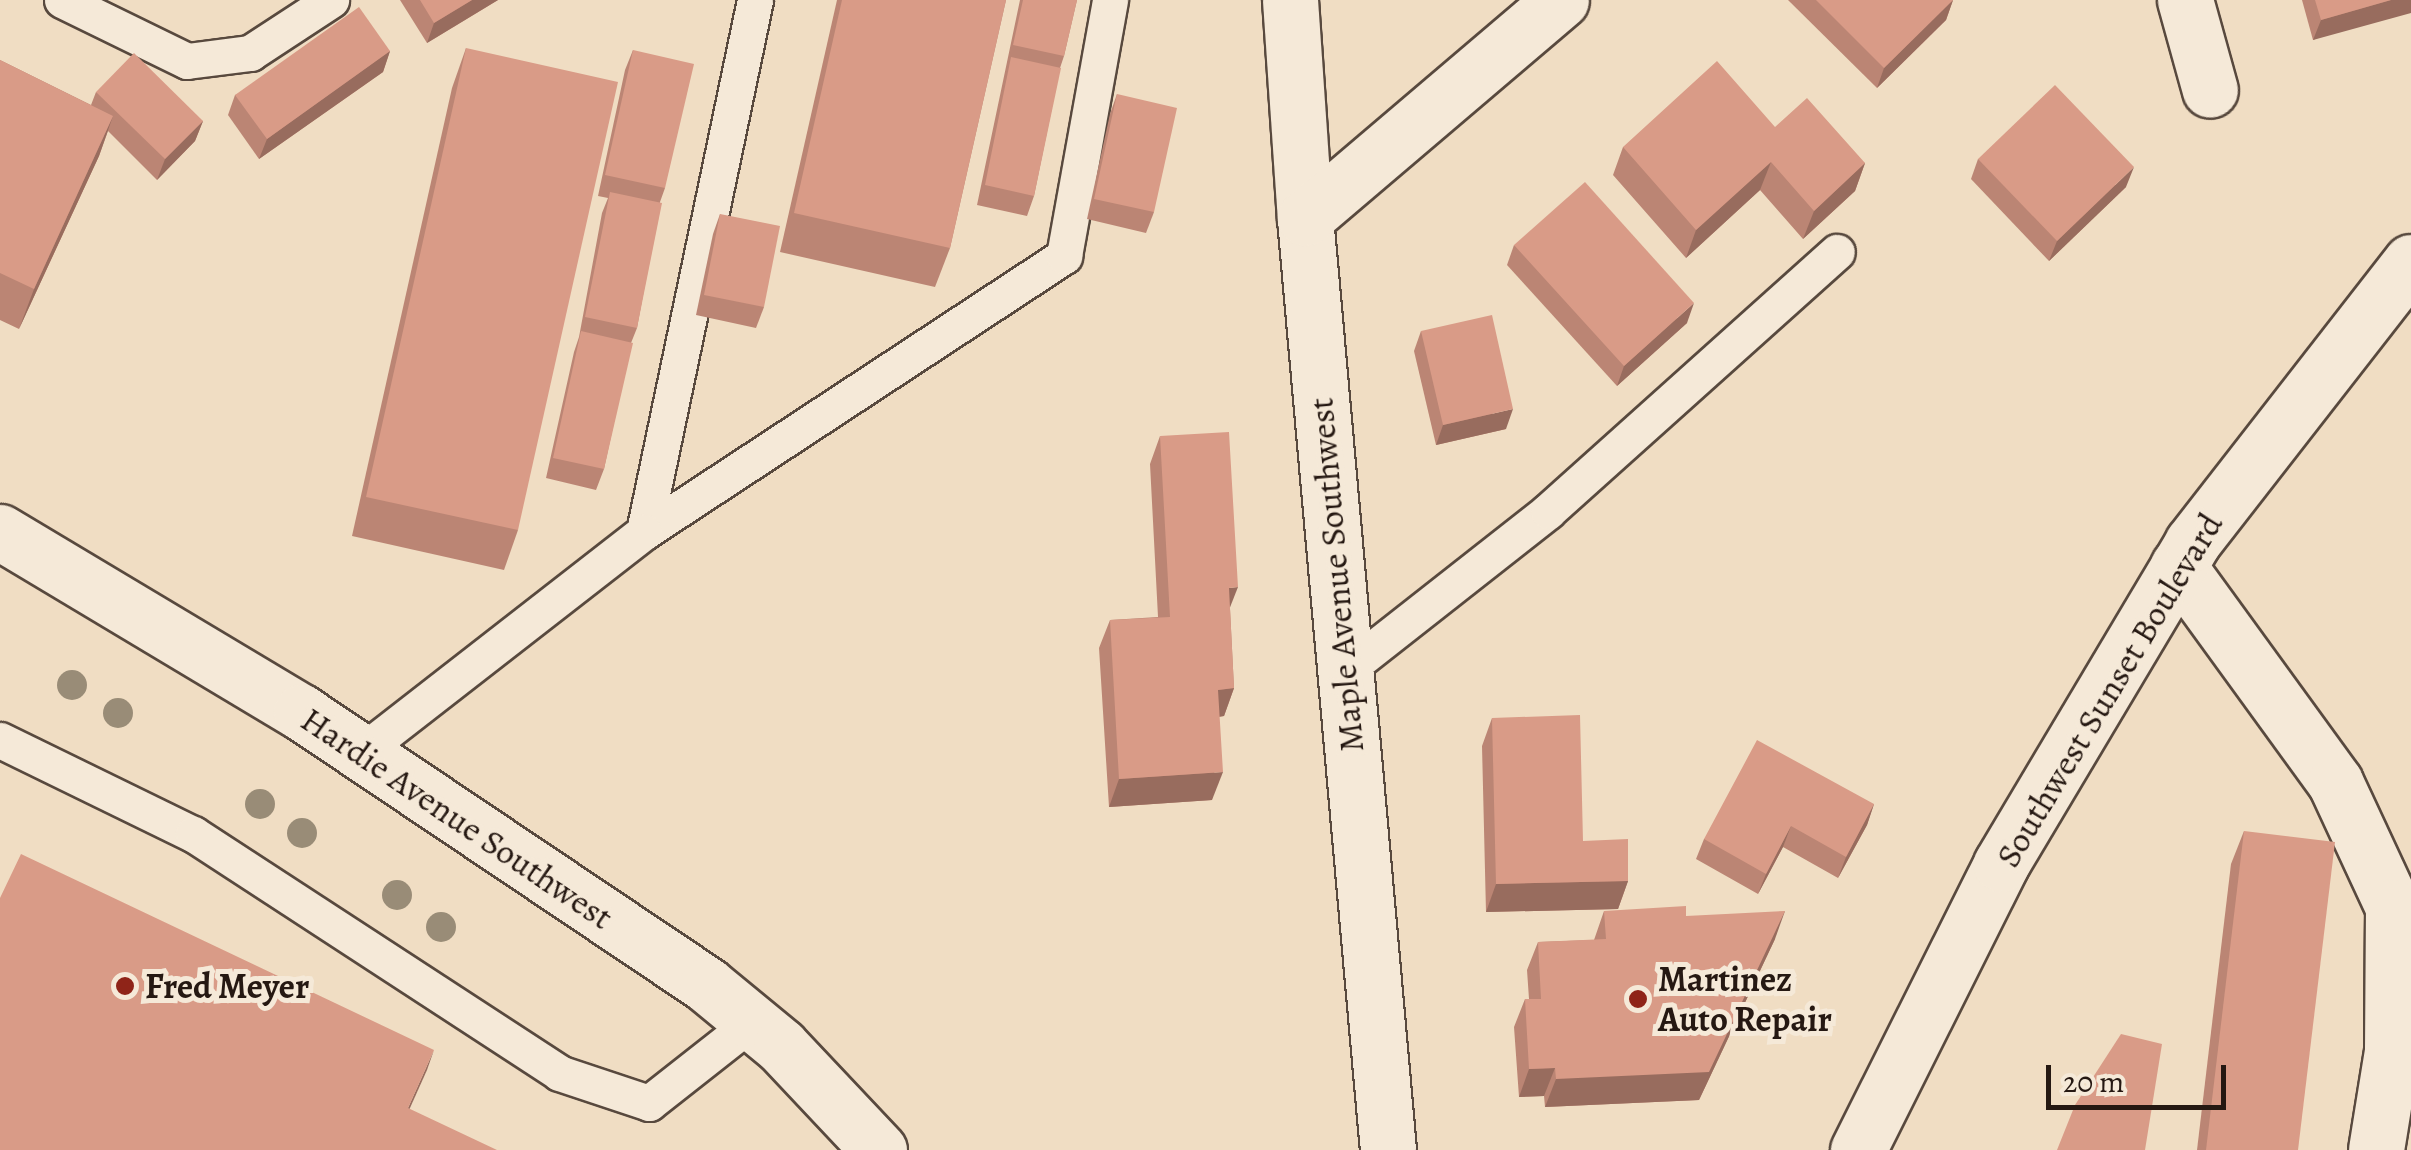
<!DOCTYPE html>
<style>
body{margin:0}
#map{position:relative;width:2411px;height:1150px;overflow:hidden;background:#f0ddc3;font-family:Alegreya,serif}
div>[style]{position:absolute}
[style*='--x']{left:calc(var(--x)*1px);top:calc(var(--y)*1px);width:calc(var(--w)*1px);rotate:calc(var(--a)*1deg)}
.roads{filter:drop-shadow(2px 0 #58493e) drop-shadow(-2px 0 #58493e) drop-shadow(0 2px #58493e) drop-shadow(0 -2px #58493e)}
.service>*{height:35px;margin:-17.5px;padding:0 17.5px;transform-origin:17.5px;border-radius:17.5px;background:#f5e9d8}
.minor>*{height:55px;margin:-27.5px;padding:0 27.5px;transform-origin:27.5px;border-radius:27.5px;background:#f5e9d8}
.tertiary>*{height:55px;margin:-27.5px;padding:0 27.5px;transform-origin:27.5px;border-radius:27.5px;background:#f5e9d8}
.secondary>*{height:55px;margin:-27.5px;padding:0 27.5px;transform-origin:27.5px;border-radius:27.5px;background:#f5e9d8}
.trees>*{width:30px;height:30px;margin:-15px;border-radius:50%;background:#998c77}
.wall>*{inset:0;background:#bb8574}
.shaded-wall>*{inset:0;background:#986c5e}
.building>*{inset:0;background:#d99b87}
.dots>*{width:28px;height:28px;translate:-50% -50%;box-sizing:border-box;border:5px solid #f5e9d8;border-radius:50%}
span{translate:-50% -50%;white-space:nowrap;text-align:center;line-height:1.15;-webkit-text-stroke:10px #f5e9d8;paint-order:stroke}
.street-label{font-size:35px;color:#251812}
.poi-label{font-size:35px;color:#251812;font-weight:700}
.left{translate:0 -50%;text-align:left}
.scale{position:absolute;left:2046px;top:1065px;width:180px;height:45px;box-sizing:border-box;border:5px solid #251812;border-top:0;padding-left:12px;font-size:30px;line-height:35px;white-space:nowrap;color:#251812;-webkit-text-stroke:8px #f5e9d8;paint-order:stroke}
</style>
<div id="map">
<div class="roads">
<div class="service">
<div style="--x:62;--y:0;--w:139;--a:26"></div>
<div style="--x:187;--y:61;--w:64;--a:-7.2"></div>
<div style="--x:250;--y:53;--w:97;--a:-33.2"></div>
<div style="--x:755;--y:0;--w:543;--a:101.79"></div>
<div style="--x:644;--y:532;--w:503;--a:-33.31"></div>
<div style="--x:1064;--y:256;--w:260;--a:-79.8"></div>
<div style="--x:1345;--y:671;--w:258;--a:-38.2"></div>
<div style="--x:1548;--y:511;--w:388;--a:-41.9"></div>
<div style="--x:0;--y:740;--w:215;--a:26"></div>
<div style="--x:193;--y:834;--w:437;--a:33.1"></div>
<div style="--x:559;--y:1073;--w:95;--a:18.4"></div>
<div style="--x:649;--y:1103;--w:131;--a:-38.2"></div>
<div style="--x:360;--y:753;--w:360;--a:-37.9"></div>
</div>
<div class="minor">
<div style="--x:1290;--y:0;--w:219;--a:86.1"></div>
<div style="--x:1305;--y:218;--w:936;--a:84.91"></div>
<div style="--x:2185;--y:0;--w:93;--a:74.5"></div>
<div style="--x:1305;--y:218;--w:336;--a:-40.4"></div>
<div style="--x:2178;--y:566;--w:267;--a:54"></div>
<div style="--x:2335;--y:782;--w:138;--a:65.1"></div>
<div style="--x:2393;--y:907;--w:144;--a:90.4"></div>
<div style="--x:2392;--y:1051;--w:100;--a:99.2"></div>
</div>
<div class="tertiary">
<div style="--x:0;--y:532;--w:351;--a:30.9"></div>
<div style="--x:301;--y:712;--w:489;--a:33.9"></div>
<div style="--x:707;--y:985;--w:96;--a:39.5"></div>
<div style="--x:781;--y:1046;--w:143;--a:46.7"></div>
</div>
<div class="secondary">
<div style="--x:1858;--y:1150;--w:320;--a:-63.4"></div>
<div style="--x:2001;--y:864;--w:374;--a:-59.2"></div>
<div style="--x:2192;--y:543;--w:356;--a:-52.1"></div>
</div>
</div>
<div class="trees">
<div style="left:72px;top:685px"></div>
<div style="left:118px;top:713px"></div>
<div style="left:260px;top:804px"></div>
<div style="left:302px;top:833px"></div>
<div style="left:397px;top:895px"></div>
<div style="left:441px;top:927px"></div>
</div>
<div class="wall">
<div style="clip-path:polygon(400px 0,498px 0,427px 43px)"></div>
<div style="clip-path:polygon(837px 0,1006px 0,950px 248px,935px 287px,780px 252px)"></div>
<div style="clip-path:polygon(1020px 0,1077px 0,1064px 56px,1060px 68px,1034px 196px,1027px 216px,977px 205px)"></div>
<div style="clip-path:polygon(1788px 0,1953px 0,1946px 20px,1877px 88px)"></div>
<div style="clip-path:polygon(2302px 0,2411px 0,2313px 40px)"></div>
<div style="clip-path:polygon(466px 48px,518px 530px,504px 570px,352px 536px,452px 88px)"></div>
<div style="clip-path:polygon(633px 50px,665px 188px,660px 202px,637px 328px,631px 343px,604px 469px,596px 490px,546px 478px,574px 352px,579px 337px,602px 213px,608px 198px,598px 196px,625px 70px)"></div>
<div style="clip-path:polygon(390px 51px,383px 72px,259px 159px,228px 115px,235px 95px)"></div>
<div style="clip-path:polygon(0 60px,91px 105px,96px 92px,203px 121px,195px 141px,157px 180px,108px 131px,99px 156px,19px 329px,0 320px)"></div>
<div style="clip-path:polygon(1117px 94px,1154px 212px,1146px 233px,1087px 219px,1110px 114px)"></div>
<div style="clip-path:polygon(1775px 127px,1865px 163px,1855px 191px,1803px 239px,1760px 190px,1686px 258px,1613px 175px,1623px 147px)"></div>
<div style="clip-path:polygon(1978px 159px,2126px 187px,2049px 261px,1971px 179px)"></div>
<div style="clip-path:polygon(720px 214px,764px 307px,756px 328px,696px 315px,713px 234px)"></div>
<div style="clip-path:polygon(1514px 245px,1687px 323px,1617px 386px,1507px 265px)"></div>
<div style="clip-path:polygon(1421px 331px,1506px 429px,1436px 445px,1414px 351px)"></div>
<div style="clip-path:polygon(1160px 436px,1230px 609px,1234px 688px,1224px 716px,1219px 717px,1212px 800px,1109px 807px,1099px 648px,1110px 620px,1158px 617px,1150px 464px)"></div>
<div style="clip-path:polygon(1492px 718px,1583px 841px,1628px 881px,1618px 909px,1486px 912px,1482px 746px)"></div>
<div style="clip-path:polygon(1874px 804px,1867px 825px,1838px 878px,1783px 847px,1758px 894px,1696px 859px,1704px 839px)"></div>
<div style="clip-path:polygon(2244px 831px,2298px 1150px,2197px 1150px,2231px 864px)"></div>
<div style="clip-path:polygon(1604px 911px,1686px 916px,1775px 939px,1699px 1100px,1545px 1107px,1544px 1096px,1519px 1097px,1514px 1027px,1525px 999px,1529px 999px,1527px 970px,1538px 942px,1594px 940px)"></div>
</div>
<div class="shaded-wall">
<div style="clip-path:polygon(472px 0,498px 0,427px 43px,434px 23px)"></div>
<div style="clip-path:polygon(1953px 0,1946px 20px,1877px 88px,1884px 68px)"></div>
<div style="clip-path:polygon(2391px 0,2411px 0,2411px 13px,2313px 40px,2321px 20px)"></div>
<div style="clip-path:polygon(390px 51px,383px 72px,259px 159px,267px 139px)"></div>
<div style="clip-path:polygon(113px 116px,99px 156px,19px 329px,34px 289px)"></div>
<div style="clip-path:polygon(203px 121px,195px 141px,157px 180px,165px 159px)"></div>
<div style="clip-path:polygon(1771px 162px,1760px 190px,1686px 258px,1696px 230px)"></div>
<div style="clip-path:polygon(1865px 163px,1855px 191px,1803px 239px,1814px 211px)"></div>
<div style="clip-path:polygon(2134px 167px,2126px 187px,2049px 261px,2057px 241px)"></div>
<div style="clip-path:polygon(1694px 303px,1687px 323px,1617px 386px,1624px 366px)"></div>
<div style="clip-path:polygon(1513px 409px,1506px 429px,1436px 445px,1443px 425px)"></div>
<div style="clip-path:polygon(1238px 587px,1227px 615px,1229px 588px)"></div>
<div style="clip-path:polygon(1234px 688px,1224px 716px,1207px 718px,1218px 690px)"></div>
<div style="clip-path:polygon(1223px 772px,1212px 800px,1109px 807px,1119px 779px)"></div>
<div style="clip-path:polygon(1874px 804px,1867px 825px,1838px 878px,1846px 857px)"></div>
<div style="clip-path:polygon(1791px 826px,1783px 847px,1758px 894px,1766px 874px)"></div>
<div style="clip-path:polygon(1628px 881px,1618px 909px,1486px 912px,1496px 884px)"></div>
<div style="clip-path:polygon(1785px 911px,1775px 939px,1699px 1100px,1545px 1107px,1556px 1079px)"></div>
<div style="clip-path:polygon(434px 1050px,427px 1070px,401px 1128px,408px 1108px)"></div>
<div style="clip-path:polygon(1555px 1068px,1544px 1096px,1519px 1097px,1529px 1069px)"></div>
</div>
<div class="building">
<div style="clip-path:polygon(420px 0,472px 0,434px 23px)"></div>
<div style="clip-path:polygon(842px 0,1006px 0,950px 248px,794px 213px)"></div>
<div style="clip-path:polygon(1023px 0,1077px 0,1064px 56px,1013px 45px)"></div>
<div style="clip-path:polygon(1816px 0,1953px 0,1884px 68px)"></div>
<div style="clip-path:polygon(2315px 0,2391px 0,2321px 20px)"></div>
<div style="clip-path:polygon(359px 7px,390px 51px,267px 139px,235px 95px)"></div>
<div style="clip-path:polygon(466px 48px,618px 82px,518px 530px,366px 497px)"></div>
<div style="clip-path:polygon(633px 50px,694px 64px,665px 188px,605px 175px)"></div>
<div style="clip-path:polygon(134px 53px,203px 121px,165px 159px,96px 92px)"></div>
<div style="clip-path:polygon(1011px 57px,1061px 68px,1034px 196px,985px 185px)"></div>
<div style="clip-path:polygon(0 60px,113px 116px,34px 289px,0 273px)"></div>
<div style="clip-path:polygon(1717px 61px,1775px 127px,1807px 98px,1865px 163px,1814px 211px,1771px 162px,1696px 230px,1623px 147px)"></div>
<div style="clip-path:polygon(2055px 85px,2134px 167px,2057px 241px,1978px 159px)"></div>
<div style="clip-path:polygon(1117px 94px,1177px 108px,1154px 212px,1094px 199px)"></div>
<div style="clip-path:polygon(1585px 182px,1694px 303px,1624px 366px,1514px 245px)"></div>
<div style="clip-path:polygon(610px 192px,662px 203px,637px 328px,585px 317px)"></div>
<div style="clip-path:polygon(720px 214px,780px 226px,764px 307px,704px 295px)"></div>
<div style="clip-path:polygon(1492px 315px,1513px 409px,1443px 425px,1421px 331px)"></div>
<div style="clip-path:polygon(581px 331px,633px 343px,604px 469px,553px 458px)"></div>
<div style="clip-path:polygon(1229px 432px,1238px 587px,1229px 588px,1234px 688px,1218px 690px,1223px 772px,1119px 779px,1110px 620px,1170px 617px,1160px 436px)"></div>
<div style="clip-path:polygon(1580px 715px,1583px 841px,1628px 839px,1628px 881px,1496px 884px,1492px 718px)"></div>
<div style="clip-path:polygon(1757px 740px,1874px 804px,1846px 857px,1791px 826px,1766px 874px,1704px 839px)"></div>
<div style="clip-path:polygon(2244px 831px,2335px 842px,2298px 1150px,2206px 1150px)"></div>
<div style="clip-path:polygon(21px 854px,434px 1050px,408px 1108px,497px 1150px,0 1150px,0 898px)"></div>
<div style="clip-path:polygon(1686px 906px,1686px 916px,1785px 911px,1709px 1072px,1556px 1079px,1555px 1068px,1529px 1069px,1525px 999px,1541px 999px,1538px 942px,1606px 939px,1604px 911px)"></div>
<div style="clip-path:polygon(2121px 1034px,2162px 1044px,2145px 1150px,2057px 1150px,2075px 1105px)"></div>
</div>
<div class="dots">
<div style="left:125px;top:986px;background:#8f2418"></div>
<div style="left:1638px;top:999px;background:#8f2418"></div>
</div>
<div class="street-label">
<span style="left:1336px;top:575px;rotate:-95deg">Maple Avenue Southwest</span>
<span style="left:2109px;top:690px;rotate:-59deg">Southwest Sunset Boulevard</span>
<span style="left:457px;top:818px;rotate:34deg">Hardie Avenue Southwest</span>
</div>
<div class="poi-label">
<span class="left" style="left:1658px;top:999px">Martinez<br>Auto Repair</span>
<span class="left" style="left:145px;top:986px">Fred Meyer</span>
</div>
<div class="scale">20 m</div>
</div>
